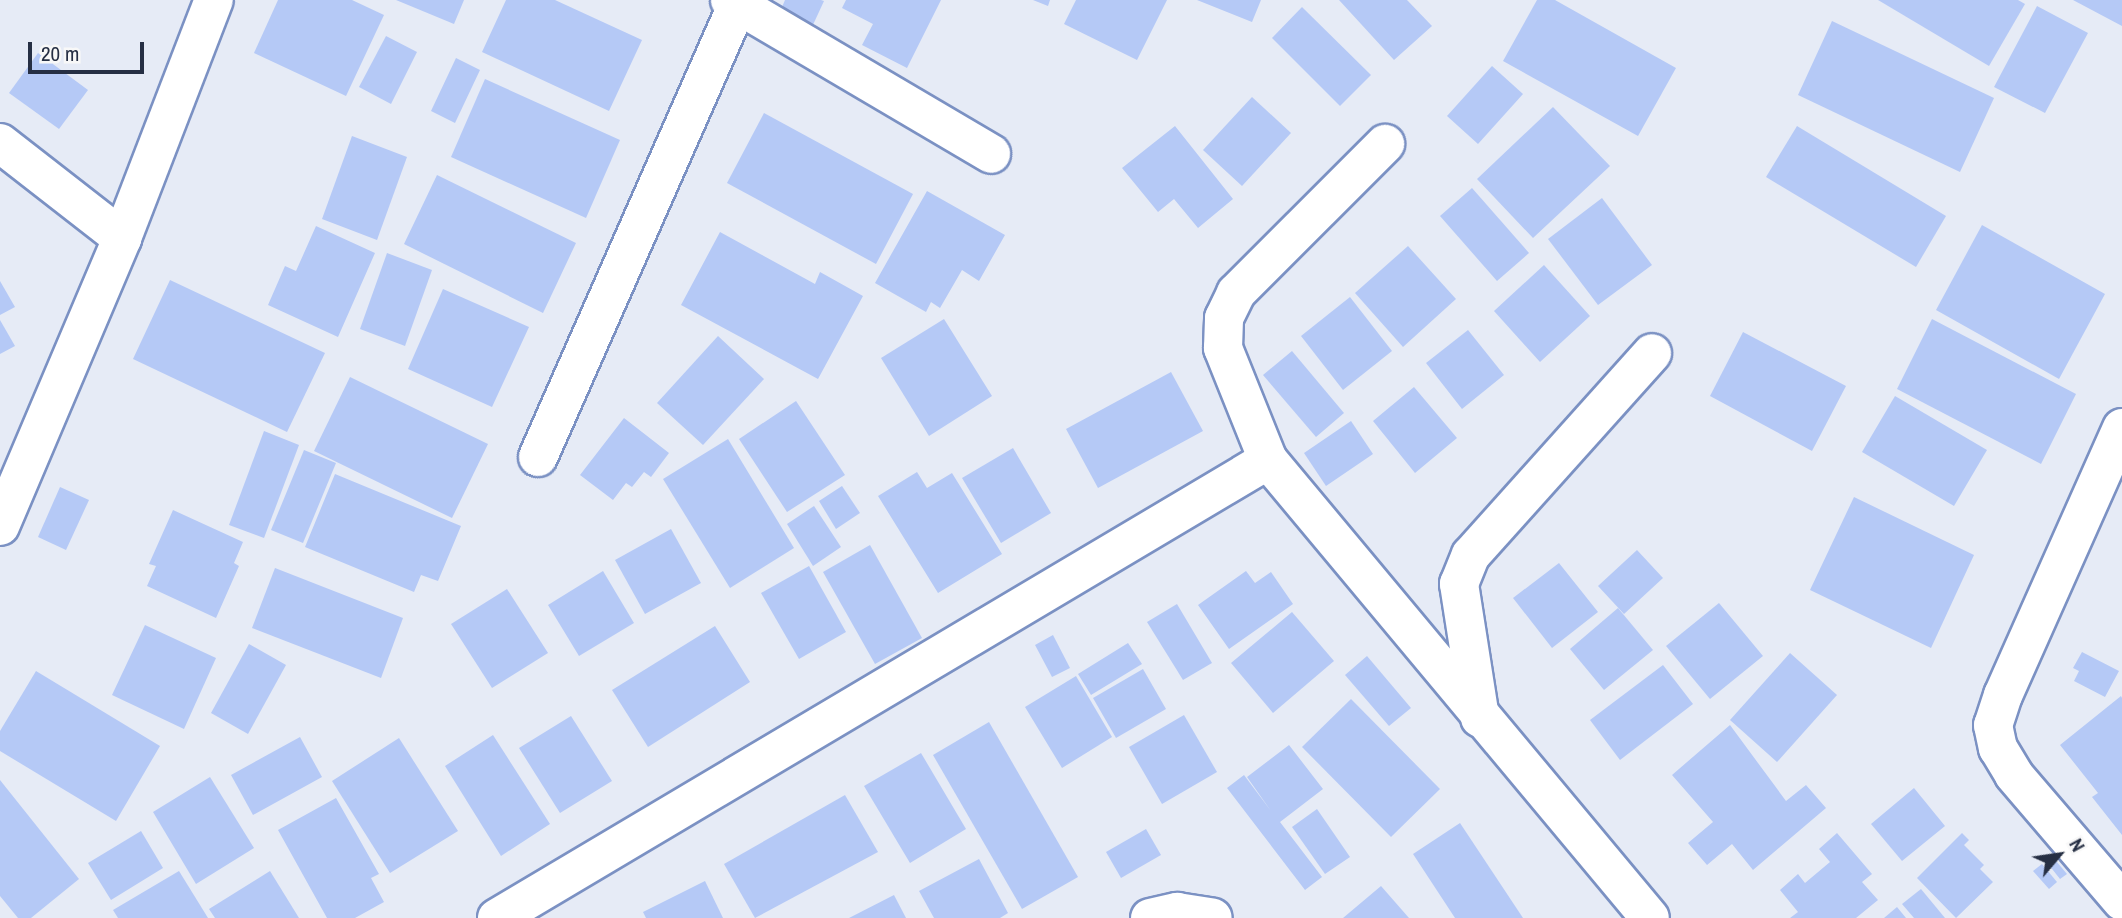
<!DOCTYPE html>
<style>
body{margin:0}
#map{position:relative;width:2122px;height:918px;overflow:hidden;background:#e6ebf6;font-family:"Archivo Narrow",sans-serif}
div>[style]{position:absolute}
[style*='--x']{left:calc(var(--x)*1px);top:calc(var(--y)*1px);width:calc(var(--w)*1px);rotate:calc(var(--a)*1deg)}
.building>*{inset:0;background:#b5c9f6}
.roads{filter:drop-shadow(2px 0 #7b91c3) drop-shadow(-2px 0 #7b91c3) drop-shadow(0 2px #7b91c3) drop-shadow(0 -2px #7b91c3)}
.minor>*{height:38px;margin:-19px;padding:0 19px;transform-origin:19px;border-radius:19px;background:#fff}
span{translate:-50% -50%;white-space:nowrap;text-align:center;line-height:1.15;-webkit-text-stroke:6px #f8f8f8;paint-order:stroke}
.north{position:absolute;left:2024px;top:820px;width:70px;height:70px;-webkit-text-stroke:5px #f8f8f8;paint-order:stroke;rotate:61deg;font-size:19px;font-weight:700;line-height:28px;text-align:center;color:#262f44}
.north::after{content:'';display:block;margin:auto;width:24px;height:32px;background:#262f44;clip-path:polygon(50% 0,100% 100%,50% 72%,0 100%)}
.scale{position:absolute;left:28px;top:42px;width:116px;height:32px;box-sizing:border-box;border:4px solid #262f44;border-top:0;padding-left:9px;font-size:21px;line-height:24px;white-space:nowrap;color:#262f44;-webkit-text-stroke:5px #f8f8f8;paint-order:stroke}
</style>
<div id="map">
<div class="building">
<div style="clip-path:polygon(278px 0,352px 0,384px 15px,346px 96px,254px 53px)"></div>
<div style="clip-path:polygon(396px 0,464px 0,454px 24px)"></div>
<div style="clip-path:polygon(506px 0,555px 0,642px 40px,609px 111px,482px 52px)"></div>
<div style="clip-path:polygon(785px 0,821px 0,824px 1px,812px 27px,780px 12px)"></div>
<div style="clip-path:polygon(846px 0,941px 0,907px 68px,862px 45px,873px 24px,842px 8px)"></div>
<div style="clip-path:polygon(1033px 0,1050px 0,1048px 6px)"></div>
<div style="clip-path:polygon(1076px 0,1167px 0,1137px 60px,1064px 24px)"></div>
<div style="clip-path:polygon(1197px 0,1261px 0,1252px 22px)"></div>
<div style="clip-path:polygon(1339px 0,1407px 0,1432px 26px,1394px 60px)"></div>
<div style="clip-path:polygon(1537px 0,1555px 0,1676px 68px,1638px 136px,1503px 61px)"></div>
<div style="clip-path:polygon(1878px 0,2018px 0,2025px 4px,1989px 66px)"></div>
<div style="clip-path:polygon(2073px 0,2122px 0,2122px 26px)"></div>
<div style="clip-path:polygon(2037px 6px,2088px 33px,2045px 113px,1994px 87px)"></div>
<div style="clip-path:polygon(1302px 7px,1371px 75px,1340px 106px,1272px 38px)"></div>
<div style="clip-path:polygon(1832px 21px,1994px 98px,1960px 172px,1798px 95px)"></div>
<div style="clip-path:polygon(386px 36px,417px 52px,391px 104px,359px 87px)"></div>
<div style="clip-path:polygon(38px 53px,88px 90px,59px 129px,9px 93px)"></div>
<div style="clip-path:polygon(456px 58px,480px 70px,455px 123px,431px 111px)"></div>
<div style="clip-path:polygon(1492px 66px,1523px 94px,1478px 144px,1447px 116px)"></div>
<div style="clip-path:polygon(485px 79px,620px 140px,586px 218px,451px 157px)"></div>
<div style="clip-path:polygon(1252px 97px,1291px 133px,1242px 186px,1203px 150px)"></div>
<div style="clip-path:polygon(1553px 107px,1610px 166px,1533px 238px,1477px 179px)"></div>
<div style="clip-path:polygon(764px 113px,913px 194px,876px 264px,727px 183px)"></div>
<div style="clip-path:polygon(1175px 126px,1233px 199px,1198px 228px,1174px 199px,1158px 212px,1122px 168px)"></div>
<div style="clip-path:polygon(1797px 126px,1946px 216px,1916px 267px,1766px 177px)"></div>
<div style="clip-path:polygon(352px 136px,407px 157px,377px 240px,322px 219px)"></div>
<div style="clip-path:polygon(437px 175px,576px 243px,543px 313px,404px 244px)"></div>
<div style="clip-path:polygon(1472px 188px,1529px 253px,1497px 281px,1440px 216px)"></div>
<div style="clip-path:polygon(927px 191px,1005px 235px,979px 281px,962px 270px,940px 308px,931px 302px,926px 312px,875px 283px)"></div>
<div style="clip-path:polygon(1602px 198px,1652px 265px,1598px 305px,1548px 239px)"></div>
<div style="clip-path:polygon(1982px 225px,2105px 294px,2059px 379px,1936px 310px)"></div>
<div style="clip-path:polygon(316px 226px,375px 253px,338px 337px,268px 305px,285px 266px,296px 271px)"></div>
<div style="clip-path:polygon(720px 232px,815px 284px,820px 272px,863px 296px,818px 379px,681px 305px)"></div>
<div style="clip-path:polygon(1408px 246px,1456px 299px,1403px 347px,1355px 293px)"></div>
<div style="clip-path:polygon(387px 253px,432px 270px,405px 346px,360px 329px)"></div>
<div style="clip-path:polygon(1544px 265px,1590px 316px,1540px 362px,1494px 311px)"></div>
<div style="clip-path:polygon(170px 280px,325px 353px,287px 432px,133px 359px)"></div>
<div style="clip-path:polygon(0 281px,15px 307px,0 315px)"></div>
<div style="clip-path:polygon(443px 289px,529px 327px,492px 407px,408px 369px)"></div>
<div style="clip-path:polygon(1350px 297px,1392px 351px,1343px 390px,1301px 336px)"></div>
<div style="clip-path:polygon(944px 319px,992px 396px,929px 436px,881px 358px)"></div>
<div style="clip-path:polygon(1932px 319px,2076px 394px,2041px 464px,1897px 389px)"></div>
<div style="clip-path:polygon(0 320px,15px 346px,0 354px)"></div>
<div style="clip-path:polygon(1468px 330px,1504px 375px,1462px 409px,1426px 363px)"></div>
<div style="clip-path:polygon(1743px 332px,1846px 386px,1812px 451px,1710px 396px)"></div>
<div style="clip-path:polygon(718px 336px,764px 379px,703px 445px,657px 403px)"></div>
<div style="clip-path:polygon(1292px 351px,1344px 413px,1316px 437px,1263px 375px)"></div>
<div style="clip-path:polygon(1171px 372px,1203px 431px,1098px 488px,1066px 429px)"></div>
<div style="clip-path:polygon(350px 377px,488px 444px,452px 518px,314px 451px)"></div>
<div style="clip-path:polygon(1414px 387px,1457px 438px,1415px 473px,1373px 421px)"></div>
<div style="clip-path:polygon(1895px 396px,1987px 450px,1954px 506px,1862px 452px)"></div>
<div style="clip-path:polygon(796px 401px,845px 475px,787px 512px,739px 439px)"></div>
<div style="clip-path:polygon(624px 418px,669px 453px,651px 477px,644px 472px,632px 487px,626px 483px,613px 500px,580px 475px)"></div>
<div style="clip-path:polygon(1351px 421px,1373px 454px,1326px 486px,1304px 453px)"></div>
<div style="clip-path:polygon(264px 431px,299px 445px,264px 538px,229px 525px)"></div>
<div style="clip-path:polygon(728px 439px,794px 548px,730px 588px,663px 479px)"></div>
<div style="clip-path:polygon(1013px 448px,1051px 513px,1001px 543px,962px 478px)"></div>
<div style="clip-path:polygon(304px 450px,336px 463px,303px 543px,271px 530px)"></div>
<div style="clip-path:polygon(917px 472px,927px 488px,952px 473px,1002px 554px,938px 593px,878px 496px)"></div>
<div style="clip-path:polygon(335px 474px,461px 526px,438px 581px,421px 575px,414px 592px,305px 547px)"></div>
<div style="clip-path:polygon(842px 486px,860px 513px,836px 529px,819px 501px)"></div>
<div style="clip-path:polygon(60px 487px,89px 500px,66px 550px,38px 537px)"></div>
<div style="clip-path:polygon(1854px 497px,1974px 555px,1931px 648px,1810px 590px)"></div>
<div style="clip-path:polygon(814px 506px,841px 547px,813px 566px,787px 524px)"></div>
<div style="clip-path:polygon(173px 510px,243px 542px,234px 563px,239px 566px,216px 618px,147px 586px,156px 566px,149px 564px)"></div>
<div style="clip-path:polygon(671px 529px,701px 583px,645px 614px,615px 560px)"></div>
<div style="clip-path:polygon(870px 545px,922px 638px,875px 664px,823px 572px)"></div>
<div style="clip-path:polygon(1637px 550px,1663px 578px,1624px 614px,1598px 586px)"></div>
<div style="clip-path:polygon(1559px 563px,1598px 612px,1552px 648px,1513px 598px)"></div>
<div style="clip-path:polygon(809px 566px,846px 632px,799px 659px,761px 593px)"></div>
<div style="clip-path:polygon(275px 568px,403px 618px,381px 678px,252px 628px)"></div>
<div style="clip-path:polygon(603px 571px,634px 623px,579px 656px,548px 605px)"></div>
<div style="clip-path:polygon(1246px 571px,1255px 583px,1271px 572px,1293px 604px,1229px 649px,1198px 605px)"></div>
<div style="clip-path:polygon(507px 589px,548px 653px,492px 688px,451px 624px)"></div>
<div style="clip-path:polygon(1719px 603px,1763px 656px,1710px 699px,1666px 646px)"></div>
<div style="clip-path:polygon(1177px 604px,1212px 663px,1183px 680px,1147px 622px)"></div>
<div style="clip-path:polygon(1618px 608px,1653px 650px,1604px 690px,1570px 649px)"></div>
<div style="clip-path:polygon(1292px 612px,1334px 661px,1273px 713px,1231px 663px)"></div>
<div style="clip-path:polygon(145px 625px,216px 658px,184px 729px,112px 695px)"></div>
<div style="clip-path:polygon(715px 626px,750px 682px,648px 747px,612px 690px)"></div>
<div style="clip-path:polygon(1053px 635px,1070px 668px,1052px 677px,1035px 645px)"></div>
<div style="clip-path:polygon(1128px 643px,1142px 664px,1091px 695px,1078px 674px)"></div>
<div style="clip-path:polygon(249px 644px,286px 665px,248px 734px,211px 713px)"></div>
<div style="clip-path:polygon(2082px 652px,2119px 671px,2105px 697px,2074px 681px,2079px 671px,2073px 668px)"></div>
<div style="clip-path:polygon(1790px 653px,1837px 695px,1777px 762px,1730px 720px)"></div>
<div style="clip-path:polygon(1367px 656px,1411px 708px,1389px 726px,1345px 675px)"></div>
<div style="clip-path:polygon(1663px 665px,1693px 704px,1620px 760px,1590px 720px)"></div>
<div style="clip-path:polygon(1143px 669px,1166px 709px,1116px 738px,1093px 698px)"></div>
<div style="clip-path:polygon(36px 671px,160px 746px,116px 821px,0 751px,0 731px)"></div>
<div style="clip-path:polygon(1076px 676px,1112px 737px,1062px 768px,1025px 707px)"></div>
<div style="clip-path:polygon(2121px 696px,2122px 698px,2122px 835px,2092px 797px,2098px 793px,2060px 745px)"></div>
<div style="clip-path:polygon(1351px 699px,1440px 789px,1391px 837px,1302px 747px)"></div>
<div style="clip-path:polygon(1184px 715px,1217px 772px,1162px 804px,1129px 747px)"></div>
<div style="clip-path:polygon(571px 716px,612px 781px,560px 813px,519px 748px)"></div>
<div style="clip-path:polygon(989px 722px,1078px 877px,1022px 909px,933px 755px)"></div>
<div style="clip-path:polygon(1730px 725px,1786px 801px,1806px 785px,1826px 808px,1753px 870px,1732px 844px,1707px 865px,1688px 843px,1713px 822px,1672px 775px)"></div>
<div style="clip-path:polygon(493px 735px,550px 824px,501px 856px,445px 766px)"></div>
<div style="clip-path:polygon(300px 737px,322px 777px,253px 815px,231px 775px)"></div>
<div style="clip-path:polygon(399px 738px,458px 831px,390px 873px,332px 781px)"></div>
<div style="clip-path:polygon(1289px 745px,1323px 789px,1280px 822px,1322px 877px,1305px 890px,1227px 788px,1244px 775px,1271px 811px,1247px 777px)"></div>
<div style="clip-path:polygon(921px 753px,966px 829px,910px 863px,864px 786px)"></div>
<div style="clip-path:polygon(210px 777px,254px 848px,196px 884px,153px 812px)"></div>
<div style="clip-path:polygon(0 780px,79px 879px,31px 918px,18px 918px,0 896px)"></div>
<div style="clip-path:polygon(1914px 788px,1945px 826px,1902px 861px,1871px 824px)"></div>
<div style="clip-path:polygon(845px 795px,878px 852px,755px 918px,724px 864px)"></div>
<div style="clip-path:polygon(336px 798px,379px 874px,371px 878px,384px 902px,355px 918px,327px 918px,278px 830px)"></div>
<div style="clip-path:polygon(1317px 809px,1350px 857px,1325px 874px,1292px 827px)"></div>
<div style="clip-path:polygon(1460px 823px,1523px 918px,1455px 918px,1413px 854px)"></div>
<div style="clip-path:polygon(1146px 829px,1161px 855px,1121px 878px,1106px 852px)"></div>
<div style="clip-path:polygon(141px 831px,163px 868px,111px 900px,88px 863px)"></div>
<div style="clip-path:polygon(1837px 833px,1872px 874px,1862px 882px,1878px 900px,1856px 918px,1790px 918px,1798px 912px,1780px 890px,1798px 874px,1805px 883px,1830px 862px,1819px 849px)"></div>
<div style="clip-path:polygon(1962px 833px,1969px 840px,1964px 845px,1984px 865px,1980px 869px,1993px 882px,1956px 918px,1917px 878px)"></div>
<div style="clip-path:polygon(2051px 855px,2067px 874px,2060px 879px,2045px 860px)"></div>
<div style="clip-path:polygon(979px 859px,1008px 913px,1000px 918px,934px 918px,919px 891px)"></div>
<div style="clip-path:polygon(2042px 864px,2057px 882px,2049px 889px,2033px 871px)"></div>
<div style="clip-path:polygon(179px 871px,208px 918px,118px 918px,113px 910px)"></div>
<div style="clip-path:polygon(270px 871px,299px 918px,215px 918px,209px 909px)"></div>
<div style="clip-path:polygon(705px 881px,723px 918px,646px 918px,643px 912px)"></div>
<div style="clip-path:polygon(1381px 886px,1409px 918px,1343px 918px)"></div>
<div style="clip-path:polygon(1921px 889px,1945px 918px,1914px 918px,1902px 904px)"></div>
<div style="clip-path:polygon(894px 895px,906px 918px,849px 918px)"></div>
<div style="clip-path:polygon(1897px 907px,1906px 918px,1884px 918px)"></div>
</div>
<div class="roads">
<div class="minor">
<div style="--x:730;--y:0;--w:303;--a:30.5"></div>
<div style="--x:0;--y:143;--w:155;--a:37.9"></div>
<div style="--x:2122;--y:428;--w:292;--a:114"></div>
<div style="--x:2003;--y:695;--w:32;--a:108"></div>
<div style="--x:1993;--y:725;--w:24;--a:78"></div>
<div style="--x:1998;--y:748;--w:31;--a:59"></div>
<div style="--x:2014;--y:775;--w:166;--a:49.4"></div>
<div style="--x:538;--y:457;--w:495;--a:-66.2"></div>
<div style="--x:1268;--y:460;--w:121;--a:-111.9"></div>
<div style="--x:1223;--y:348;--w:30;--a:-88"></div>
<div style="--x:1224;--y:318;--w:28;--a:-64"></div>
<div style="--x:1236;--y:293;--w:211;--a:-45"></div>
<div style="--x:0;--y:526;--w:313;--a:-67"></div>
<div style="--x:122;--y:238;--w:255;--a:-68.9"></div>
<div style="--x:1480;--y:718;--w:136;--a:-98.9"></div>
<div style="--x:1459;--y:584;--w:31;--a:-68"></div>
<div style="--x:1471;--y:555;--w:271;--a:-48.1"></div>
<div style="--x:497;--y:918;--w:897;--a:-30.71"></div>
<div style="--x:1268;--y:460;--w:596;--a:50.17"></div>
<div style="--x:1150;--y:918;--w:28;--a:-13"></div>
<div style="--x:1177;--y:912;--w:36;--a:9"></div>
</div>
</div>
<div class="north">N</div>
<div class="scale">20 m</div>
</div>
